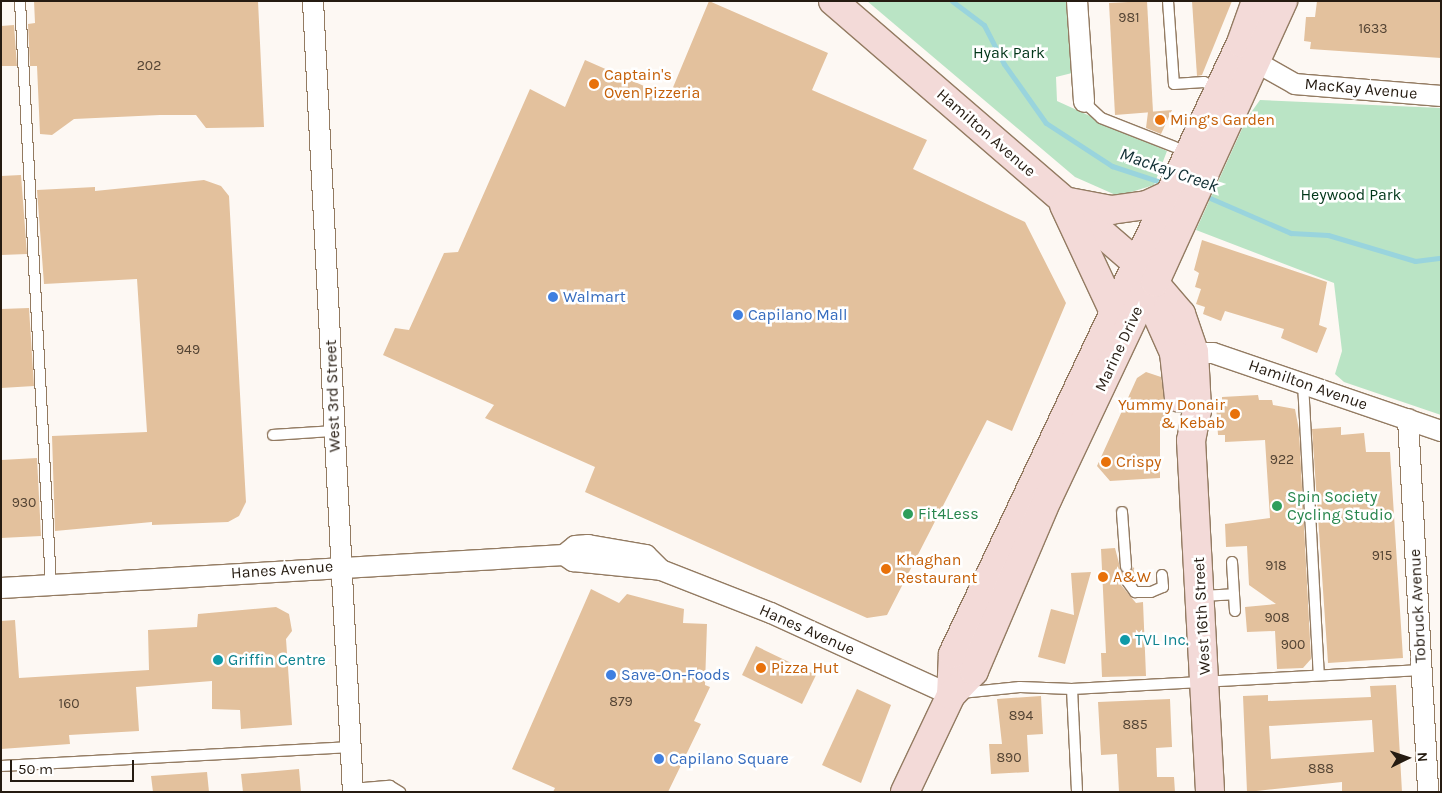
<!DOCTYPE html>
<meta charset="utf-8">
<style>
body{margin:0}
#map{position:relative;width:1442px;height:793px;overflow:hidden;background:#fdf8f3;font-family:Karla,sans-serif}
div>[style]{position:absolute}
[style*='--x']{left:calc(var(--x)*1px);top:calc(var(--y)*1px);width:calc(var(--w)*1px);rotate:calc(var(--a)*1deg)}
.green>*{inset:0;background:#bae4c5}
.stream>*{height:5px;margin:-2.5px;padding:0 2.5px;transform-origin:2.5px;border-radius:2.5px;background:#99d4dd}
.building>*{inset:0;background:#e3c19d}
.roads{filter:drop-shadow(1px 0 #937b62) drop-shadow(-1px 0 #937b62) drop-shadow(0 1px #937b62) drop-shadow(0 -1px #937b62)}
.lane>*{height:10px;margin:-5px;padding:0 5px;transform-origin:5px;border-radius:5px;background:#fff}
.street>*{height:20px;margin:-10px;padding:0 10px;transform-origin:10px;border-radius:10px;background:#fff}
.secondary>*{height:28px;margin:-14px;padding:0 14px;transform-origin:14px;border-radius:14px;background:#f3dad8}
.dots>*{width:14px;height:14px;translate:-50% -50%;box-sizing:border-box;border:2px solid #fff;border-radius:50%}
span{translate:-50% -50%;white-space:nowrap;text-align:center;line-height:1.15;-webkit-text-stroke:5px #fff;paint-order:stroke}
.number-label{font-size:14px;color:#544434}
.number-label span{-webkit-text-stroke-width:0}
.park-label{font-size:16px;color:#023619}
.food-label{font-size:16px;color:#c56008}
.left{translate:0 -50%;text-align:left}
.right{translate:-100% -50%;text-align:right}
.street-label{font-size:16px;color:#251b11}
.shop-label{font-size:16px;color:#366cbe}
.leisure-label{font-size:16px;color:#27864d}
.culture-label{font-size:16px;color:#0d838f}
.water-label{font-size:18px;color:#102e33;font-style:italic}
.frame{position:absolute;inset:0;border:2px solid #251b11;pointer-events:none}
.north{position:absolute;left:1382px;top:733px;width:50px;height:50px;-webkit-text-stroke:4px #fff;paint-order:stroke;rotate:86deg;font-size:14px;font-weight:700;line-height:20px;text-align:center;color:#251b11}
.north::after{content:'';display:block;margin:auto;width:18px;height:22px;background:#251b11;clip-path:polygon(50% 0,100% 100%,50% 72%,0 100%)}
.scale{position:absolute;left:10px;top:760px;width:124px;height:22px;box-sizing:border-box;border:2px solid #251b11;border-top:0;padding-left:6px;font-size:15px;line-height:18px;white-space:nowrap;color:#251b11;-webkit-text-stroke:4px #fff;paint-order:stroke}
</style>
<div id="map">
<div class="green">
<div style="clip-path:polygon(867px 1px,1066px 1px,1072px 73px,1056px 77px,1057px 101px,1167px 151px,1154px 185px,1118px 196px,1075px 177px)"></div>
<div style="clip-path:polygon(1260px 100px,1441px 108px,1441px 415px,1344px 382px,1335px 374px,1342px 351px,1334px 283px,1196px 230px,1247px 118px)"></div>
</div>
<div class="stream">
<div style="--x:952;--y:1;--w:40;--a:37"></div>
<div style="--x:984;--y:25;--w:44;--a:62.9"></div>
<div style="--x:1004;--y:64;--w:72;--a:54.6"></div>
<div style="--x:1046;--y:123;--w:79;--a:33.1"></div>
<div style="--x:1112;--y:166;--w:58;--a:18.1"></div>
<div style="--x:1203;--y:195;--w:96;--a:23.4"></div>
<div style="--x:1291;--y:233;--w:37;--a:3"></div>
<div style="--x:1328;--y:235;--w:91;--a:16.6"></div>
<div style="--x:1415;--y:261;--w:26;--a:-7"></div>
</div>
<div class="building">
<div style="clip-path:polygon(34px 1px,258px 1px,264px 127px,206px 128px,196px 115px,160px 115px,74px 119px,52px 135px,40px 134px,37px 66px,30px 66px,28px 24px,35px 23px)"></div>
<div style="clip-path:polygon(709px 1px,828px 53px,812px 90px,927px 140px,913px 169px,1025px 222px,1066px 303px,1012px 431px,987px 420px,887px 615px,867px 618px,585px 492px,595px 467px,485px 418px,494px 405px,383px 355px,395px 328px,409px 330px,444px 253px,458px 252px,530px 89px,565px 107px,585px 60px,669px 97px)"></div>
<div style="clip-path:polygon(1147px 1px,1153px 112px,1115px 115px,1109px 3px)"></div>
<div style="clip-path:polygon(1192px 1px,1232px 1px,1202px 75px,1197px 76px)"></div>
<div style="clip-path:polygon(1317px 1px,1441px 1px,1441px 58px,1310px 49px,1311px 42px,1304px 41px,1306px 17px,1315px 17px)"></div>
<div style="clip-path:polygon(14px 25px,17px 66px,1px 66px,1px 26px)"></div>
<div style="clip-path:polygon(1172px 110px,1161px 134px,1146px 128px,1148px 112px)"></div>
<div style="clip-path:polygon(21px 175px,27px 254px,1px 255px,1px 176px)"></div>
<div style="clip-path:polygon(204px 180px,221px 186px,229px 196px,246px 502px,239px 516px,228px 522px,152px 525px,152px 522px,55px 531px,52px 436px,147px 432px,137px 279px,44px 284px,37px 190px,95px 187px,95px 191px)"></div>
<div style="clip-path:polygon(1202px 240px,1327px 282px,1319px 325px,1327px 328px,1317px 353px,1281px 338px,1284px 329px,1225px 311px,1221px 321px,1203px 314px,1205px 307px,1196px 304px,1201px 289px,1195px 287px,1199px 273px,1194px 270px)"></div>
<div style="clip-path:polygon(29px 308px,34px 386px,1px 388px,1px 309px)"></div>
<div style="clip-path:polygon(1146px 372px,1161px 377px,1167px 408px,1168px 420px,1160px 421px,1160px 478px,1110px 481px,1097px 466px,1137px 378px)"></div>
<div style="clip-path:polygon(1258px 395px,1259px 400px,1272px 400px,1273px 405px,1295px 409px,1299px 430px,1311px 659px,1303px 668px,1277px 669px,1275px 631px,1247px 632px,1245px 607px,1276px 604px,1249px 585px,1247px 546px,1226px 547px,1225px 524px,1270px 518px,1265px 440px,1225px 442px,1225px 435px,1218px 435px,1216px 405px,1222px 405px,1222px 397px)"></div>
<div style="clip-path:polygon(1341px 427px,1341px 435px,1364px 433px,1366px 452px,1390px 452px,1403px 658px,1328px 663px,1312px 429px)"></div>
<div style="clip-path:polygon(37px 458px,41px 536px,1px 538px,1px 460px)"></div>
<div style="clip-path:polygon(1115px 548px,1121px 571px,1129px 573px,1134px 567px,1135px 580px,1126px 574px,1121px 585px,1136px 603px,1143px 602px,1146px 676px,1102px 677px,1101px 653px,1106px 653px,1101px 549px)"></div>
<div style="clip-path:polygon(1091px 572px,1065px 664px,1038px 657px,1051px 609px,1074px 615px,1071px 573px)"></div>
<div style="clip-path:polygon(591px 589px,619px 603px,627px 594px,684px 609px,683px 623px,707px 624px,705px 685px,710px 687px,694px 721px,701px 724px,668px 792px,553px 792px,555px 788px,512px 769px)"></div>
<div style="clip-path:polygon(276px 607px,289px 614px,292px 631px,286px 639px,292px 725px,241px 729px,240px 710px,212px 709px,212px 681px,136px 687px,139px 731px,69px 735px,70px 744px,1px 749px,1px 621px,15px 620px,19px 678px,149px 670px,148px 630px,197px 627px,198px 614px)"></div>
<div style="clip-path:polygon(756px 646px,816px 675px,802px 704px,742px 675px)"></div>
<div style="clip-path:polygon(evenodd,1396px 685px,1402px 792px,1342px 792px,1342px 782px,1247px 792px,1243px 696px,1268px 695px,1268px 701px,1371px 697px,1370px 686px,1396px 685px,1372px 720px,1374px 752px,1271px 759px,1269px 726px,1372px 720px)"></div>
<div style="clip-path:polygon(857px 689px,891px 705px,861px 783px,822px 765px)"></div>
<div style="clip-path:polygon(1041px 696px,1043px 734px,1027px 735px,1029px 772px,991px 774px,989px 744px,1002px 744px,997px 699px)"></div>
<div style="clip-path:polygon(1170px 699px,1172px 747px,1156px 748px,1157px 777px,1174px 777px,1175px 792px,1119px 792px,1117px 754px,1101px 755px,1098px 702px)"></div>
<div style="clip-path:polygon(299px 769px,301px 792px,243px 792px,241px 774px)"></div>
<div style="clip-path:polygon(207px 772px,209px 792px,153px 792px,151px 776px)"></div>
</div>
<div class="roads">
<div class="lane">
<div style="--x:20;--y:1;--w:585;--a:86.96"></div>
<div style="--x:1168;--y:1;--w:83;--a:85.9"></div>
<div style="--x:1174;--y:84;--w:30;--a:-4"></div>
<div style="--x:1204;--y:82;--w:17;--a:25"></div>
<div style="--x:1084;--y:102;--w:23;--a:43"></div>
<div style="--x:1101;--y:118;--w:79;--a:21.4"></div>
<div style="--x:1303;--y:383;--w:292;--a:86.9"></div>
<div style="--x:273;--y:435;--w:61;--a:-3.8"></div>
<div style="--x:1122;--y:512;--w:55;--a:85.8"></div>
<div style="--x:1232;--y:562;--w:49;--a:86.5"></div>
<div style="--x:1127;--y:581;--w:14;--a:54"></div>
<div style="--x:1135;--y:592;--w:16;--a:0"></div>
<div style="--x:1151;--y:592;--w:13;--a:-23"></div>
<div style="--x:1163;--y:587;--w:12;--a:-95"></div>
<div style="--x:1201;--y:596;--w:33;--a:-3"></div>
<div style="--x:1072;--y:689;--w:103;--a:87.2"></div>
<div style="--x:961;--y:693;--w:59;--a:-5.8"></div>
<div style="--x:1020;--y:687;--w:52;--a:2.2"></div>
<div style="--x:1072;--y:689;--w:350;--a:-3.1"></div>
<div style="--x:1;--y:766;--w:351;--a:-3.1"></div>
<div style="--x:352;--y:789;--w:38;--a:-5"></div>
<div style="--x:390;--y:786;--w:12;--a:31"></div>
</div>
<div class="street">
<div style="--x:313;--y:1;--w:792;--a:87.11"></div>
<div style="--x:1077;--y:1;--w:101;--a:86"></div>
<div style="--x:1256;--y:62;--w:45;--a:29.4"></div>
<div style="--x:1295;--y:84;--w:146;--a:4.7"></div>
<div style="--x:1181;--y:353;--w:32;--a:0"></div>
<div style="--x:1213;--y:353;--w:241;--a:18.9"></div>
<div style="--x:1408;--y:419;--w:374;--a:86.9"></div>
<div style="--x:564;--y:555;--w:11;--a:34"></div>
<div style="--x:573;--y:561;--w:88;--a:5.8"></div>
<div style="--x:661;--y:570;--w:118;--a:21.4"></div>
<div style="--x:771;--y:613;--w:198;--a:24.5"></div>
<div style="--x:1;--y:588;--w:564;--a:-3.35"></div>
<div style="--x:564;--y:555;--w:14;--a:-39"></div>
<div style="--x:575;--y:546;--w:13;--a:-4"></div>
<div style="--x:588;--y:545;--w:59;--a:9.8"></div>
<div style="--x:646;--y:555;--w:21;--a:45"></div>
</div>
<div class="secondary">
<div style="--x:833;--y:1;--w:403;--a:40.8"></div>
<div style="--x:1138;--y:264;--w:66;--a:49.3"></div>
<div style="--x:1181;--y:314;--w:40;--a:71.1"></div>
<div style="--x:1194;--y:352;--w:58;--a:87"></div>
<div style="--x:1197;--y:410;--w:31;--a:101"></div>
<div style="--x:1191;--y:440;--w:353;--a:86.9"></div>
<div style="--x:1069;--y:202;--w:43;--a:10.8"></div>
<div style="--x:1111;--y:210;--w:36;--a:-8"></div>
<div style="--x:1147;--y:205;--w:26;--a:-25"></div>
<div style="--x:1064;--y:205;--w:116;--a:65"></div>
<div style="--x:1142;--y:281;--w:79;--a:66"></div>
<div style="--x:1174;--y:353;--w:45;--a:83.7"></div>
<div style="--x:951;--y:695;--w:41;--a:-87.2"></div>
<div style="--x:953;--y:654;--w:675;--a:-64.76"></div>
<div style="--x:1241;--y:43;--w:45;--a:-70.3"></div>
<div style="--x:905;--y:792;--w:107;--a:-64.6"></div>
<div style="--x:951;--y:695;--w:33;--a:-46"></div>
<div style="--x:974;--y:671;--w:186;--a:-66.9"></div>
<div style="--x:1047;--y:500;--w:229;--a:-64.7"></div>
<div style="--x:1145;--y:293;--w:15;--a:-48"></div>
<div style="--x:1155;--y:282;--w:309;--a:-65.5"></div>
</div>
</div>
<div class="dots">
<div style="left:594px;top:84px;background:#e8710a"></div>
<div style="left:1160px;top:120px;background:#e8710a"></div>
<div style="left:553px;top:297px;background:#3f7fe0"></div>
<div style="left:738px;top:315px;background:#3f7fe0"></div>
<div style="left:1235px;top:414px;background:#e8710a"></div>
<div style="left:1106px;top:462px;background:#e8710a"></div>
<div style="left:1277px;top:506px;background:#2e9e5b"></div>
<div style="left:908px;top:514px;background:#2e9e5b"></div>
<div style="left:886px;top:569px;background:#e8710a"></div>
<div style="left:1103px;top:577px;background:#e8710a"></div>
<div style="left:1125px;top:640px;background:#0f9aa8"></div>
<div style="left:218px;top:660px;background:#0f9aa8"></div>
<div style="left:761px;top:668px;background:#e8710a"></div>
<div style="left:611px;top:675px;background:#3f7fe0"></div>
<div style="left:659px;top:759px;background:#3f7fe0"></div>
</div>
<div class="number-label">
<span style="left:1129px;top:18px">981</span>
<span style="left:1373px;top:29px">1633</span>
<span style="left:149px;top:66px">202</span>
<span style="left:188px;top:350px">949</span>
<span style="left:1282px;top:460px">922</span>
<span style="left:24px;top:503px">930</span>
<span style="left:1382px;top:556px">915</span>
<span style="left:1276px;top:566px">918</span>
<span style="left:1277px;top:618px">908</span>
<span style="left:1293px;top:645px">900</span>
<span style="left:621px;top:702px">879</span>
<span style="left:69px;top:704px">160</span>
<span style="left:1021px;top:716px">894</span>
<span style="left:1135px;top:725px">885</span>
<span style="left:1009px;top:758px">890</span>
<span style="left:1321px;top:769px">888</span>
</div>
<div class="park-label">
<span style="left:1009px;top:53px">Hyak Park</span>
<span style="left:1351px;top:195px">Heywood Park</span>
</div>
<div class="food-label">
<span class="left" style="left:604px;top:84px">Captain's<br>Oven Pizzeria</span>
<span class="left" style="left:1170px;top:120px">Ming’s Garden</span>
<span class="right" style="left:1225px;top:414px">Yummy Donair<br>&amp; Kebab</span>
<span class="left" style="left:1116px;top:462px">Crispy</span>
<span class="left" style="left:896px;top:569px">Khaghan<br>Restaurant</span>
<span class="left" style="left:1113px;top:577px">A&amp;W</span>
<span class="left" style="left:771px;top:668px">Pizza Hut</span>
</div>
<div class="street-label">
<span style="left:1361px;top:89px;rotate:5deg">MacKay Avenue</span>
<span style="left:986px;top:133px;rotate:41deg">Hamilton Avenue</span>
<span style="left:1119px;top:349px;rotate:-65deg">Marine Drive</span>
<span style="left:1308px;top:385px;rotate:19deg">Hamilton Avenue</span>
<span style="left:333px;top:396px;rotate:-92deg">West 3rd Street</span>
<span style="left:282px;top:570px;rotate:-4deg">Hanes Avenue</span>
<span style="left:1418px;top:606px;rotate:-93deg">Tobruck Avenue</span>
<span style="left:1202px;top:616px;rotate:-93deg">West 16th Street</span>
<span style="left:807px;top:630px;rotate:24deg">Hanes Avenue</span>
</div>
<div class="shop-label">
<span class="left" style="left:563px;top:297px">Walmart</span>
<span class="left" style="left:748px;top:315px">Capilano Mall</span>
<span class="left" style="left:621px;top:675px">Save-On-Foods</span>
<span class="left" style="left:669px;top:759px">Capilano Square</span>
</div>
<div class="leisure-label">
<span class="left" style="left:1287px;top:506px">Spin Society<br>Cycling Studio</span>
<span class="left" style="left:918px;top:514px">Fit4Less</span>
</div>
<div class="culture-label">
<span class="left" style="left:1135px;top:640px">TVL Inc.</span>
<span class="left" style="left:228px;top:660px">Griffin Centre</span>
</div>
<div class="water-label">
<span style="left:1169px;top:170px;rotate:19deg">Mackay Creek</span>
</div>
<div class="frame"></div>
<div class="north">N</div>
<div class="scale">50 m</div>
</div>
